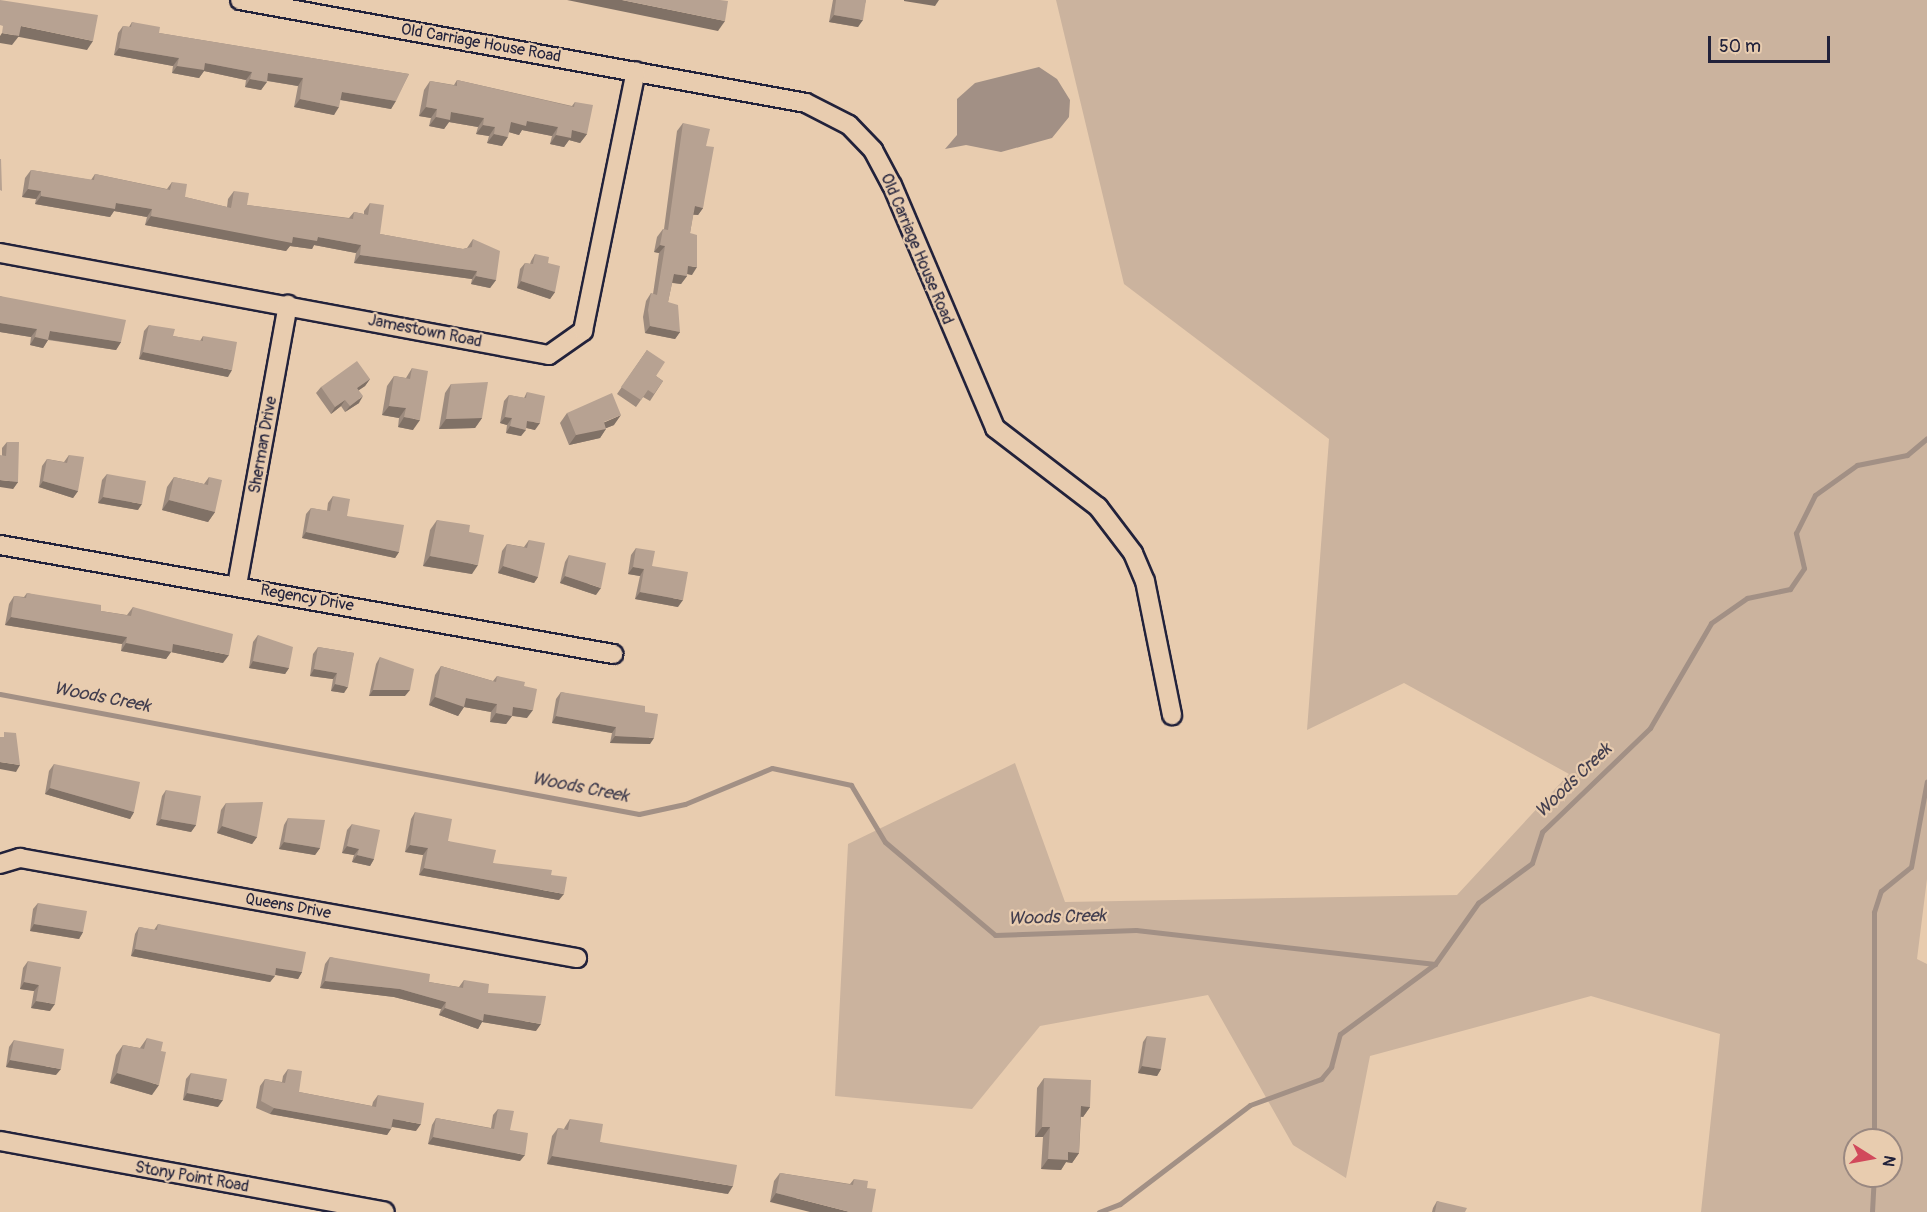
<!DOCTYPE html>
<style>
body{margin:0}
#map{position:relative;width:1927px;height:1212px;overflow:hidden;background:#e8ccaf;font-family:Pangolin,sans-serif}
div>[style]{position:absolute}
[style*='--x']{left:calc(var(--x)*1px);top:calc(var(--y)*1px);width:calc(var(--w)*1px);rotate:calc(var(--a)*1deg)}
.green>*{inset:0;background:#cbb39e}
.water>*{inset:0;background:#a29085}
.stream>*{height:5px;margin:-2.5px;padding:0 2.5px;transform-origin:2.5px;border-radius:2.5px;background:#a29085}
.roads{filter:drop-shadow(2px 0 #22223b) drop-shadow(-2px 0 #22223b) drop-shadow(0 2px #22223b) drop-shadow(0 -2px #22223b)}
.minor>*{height:18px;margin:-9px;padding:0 9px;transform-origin:9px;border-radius:9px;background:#e8ccaf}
.wall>*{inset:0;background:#9d8b7e}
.shaded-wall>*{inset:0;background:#807166}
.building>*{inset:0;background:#b7a292}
span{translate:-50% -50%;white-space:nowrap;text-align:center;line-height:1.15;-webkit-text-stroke:4.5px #e8ccaf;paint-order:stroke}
.street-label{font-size:16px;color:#22223b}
.water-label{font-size:18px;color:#423e4e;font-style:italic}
.north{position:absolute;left:1843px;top:1128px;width:60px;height:60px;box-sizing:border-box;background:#e8ccaf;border:2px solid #998881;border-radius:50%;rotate:101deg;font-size:16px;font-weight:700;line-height:24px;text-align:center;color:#22223b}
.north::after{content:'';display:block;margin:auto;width:21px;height:27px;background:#d1495b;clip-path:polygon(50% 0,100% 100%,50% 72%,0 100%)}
.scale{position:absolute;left:1708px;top:36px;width:122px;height:27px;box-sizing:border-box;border:3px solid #22223b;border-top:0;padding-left:8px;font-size:18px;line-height:21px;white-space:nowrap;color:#22223b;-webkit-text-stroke:4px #e8ccaf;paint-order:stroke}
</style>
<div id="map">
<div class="green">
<div style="clip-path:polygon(evenodd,1056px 0,1927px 0,1927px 879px,1917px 959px,1927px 964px,1927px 1212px,1701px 1212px,1720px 1034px,1591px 996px,1370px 1056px,1346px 1178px,1293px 1145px,1208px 995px,1040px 1026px,972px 1109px,835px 1096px,848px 844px,1015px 763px,1065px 902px,1457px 895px,1569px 774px,1404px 683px,1307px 730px,1329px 439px,1124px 284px,1056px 0,1855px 1140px,1891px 1140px,1891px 1176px,1855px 1176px,1855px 1140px)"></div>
</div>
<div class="water">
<div style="clip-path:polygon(1039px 67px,1057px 79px,1070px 100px,1069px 117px,1052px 138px,1001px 152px,966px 145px,945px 149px,957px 135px,957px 99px,975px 83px)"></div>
</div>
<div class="stream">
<div style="--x:0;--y:694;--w:650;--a:10.64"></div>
<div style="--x:639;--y:814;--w:47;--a:-12.3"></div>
<div style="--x:685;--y:804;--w:94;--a:-22.5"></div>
<div style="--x:772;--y:768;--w:81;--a:12.1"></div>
<div style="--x:851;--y:785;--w:66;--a:59.2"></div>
<div style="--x:885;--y:842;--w:144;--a:40.2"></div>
<div style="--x:995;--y:935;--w:141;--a:-2"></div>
<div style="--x:1136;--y:930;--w:301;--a:6.5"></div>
<div style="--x:1874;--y:1140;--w:228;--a:-90"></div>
<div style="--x:1874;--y:912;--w:22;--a:-72"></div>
<div style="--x:1881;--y:891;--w:38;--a:-39"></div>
<div style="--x:1911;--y:867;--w:87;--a:-79.5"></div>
<div style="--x:1099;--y:1212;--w:22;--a:-21"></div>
<div style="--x:1120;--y:1204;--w:163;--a:-37.3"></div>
<div style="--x:1250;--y:1105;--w:76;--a:-20.1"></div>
<div style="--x:1321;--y:1079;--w:16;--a:-50"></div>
<div style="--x:1331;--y:1067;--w:34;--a:-75"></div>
<div style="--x:1340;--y:1034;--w:118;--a:-36.4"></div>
<div style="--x:1435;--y:964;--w:75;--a:-54.8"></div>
<div style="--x:1478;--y:903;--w:67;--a:-36.5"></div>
<div style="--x:1532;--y:863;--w:33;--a:-72"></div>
<div style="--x:1542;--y:832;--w:150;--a:-43.9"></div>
<div style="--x:1650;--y:728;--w:121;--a:-59.8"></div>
<div style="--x:1711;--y:623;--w:44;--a:-34.8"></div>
<div style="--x:1747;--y:598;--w:44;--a:-11.8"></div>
<div style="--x:1790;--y:589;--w:25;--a:-56"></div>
<div style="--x:1804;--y:568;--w:36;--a:-103"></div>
<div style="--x:1796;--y:533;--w:42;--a:-63.4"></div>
<div style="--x:1815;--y:495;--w:52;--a:-35.5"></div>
<div style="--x:1857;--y:465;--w:51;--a:-11.3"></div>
<div style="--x:1907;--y:455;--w:26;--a:-40"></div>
<div style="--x:1872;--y:1212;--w:36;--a:-87"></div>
</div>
<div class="roads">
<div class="minor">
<div style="--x:240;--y:0;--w:575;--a:10.31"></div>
<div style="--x:806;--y:103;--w:48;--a:27.1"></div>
<div style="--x:849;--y:125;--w:35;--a:46"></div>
<div style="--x:873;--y:150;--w:40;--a:62"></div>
<div style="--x:892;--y:185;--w:264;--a:67"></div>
<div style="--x:995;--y:428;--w:130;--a:37.5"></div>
<div style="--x:1098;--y:507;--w:58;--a:52.7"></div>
<div style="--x:1133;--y:553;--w:30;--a:67"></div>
<div style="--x:1145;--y:581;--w:137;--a:78.6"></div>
<div style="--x:0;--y:253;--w:558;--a:10.53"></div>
<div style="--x:549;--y:355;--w:42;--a:-35.2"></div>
<div style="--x:583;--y:331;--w:265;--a:-78.5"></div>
<div style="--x:0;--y:545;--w:623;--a:10.08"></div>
<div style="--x:237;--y:585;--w:285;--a:-79.7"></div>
<div style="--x:0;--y:864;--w:21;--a:-17"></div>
<div style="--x:20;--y:858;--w:566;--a:10.18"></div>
<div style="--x:0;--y:1141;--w:391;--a:10.4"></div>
</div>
</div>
<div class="wall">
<div style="clip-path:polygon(833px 0,866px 0,858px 27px,829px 22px)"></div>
<div style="clip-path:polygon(132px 22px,159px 33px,409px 74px,391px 109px,340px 100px,334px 115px,294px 107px,298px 86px,267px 81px,261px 90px,245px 87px,246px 80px,204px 71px,199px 78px,172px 73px,173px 66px,114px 55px,118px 33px,123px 26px,129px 27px)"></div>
<div style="clip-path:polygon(457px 80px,572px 106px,575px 102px,587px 134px,580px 143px,569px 140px,564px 147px,550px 144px,552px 136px,522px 130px,519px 135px,509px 132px,502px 146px,487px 143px,489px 136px,476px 134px,478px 127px,449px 122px,444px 129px,429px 126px,431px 118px,419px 116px,424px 90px,430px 81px,454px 85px)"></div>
<div style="clip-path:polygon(683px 123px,706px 146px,703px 208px,698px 215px,693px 215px,690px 233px,692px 275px,687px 274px,687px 276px,681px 284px,672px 283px,668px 302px,680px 332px,675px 339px,645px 333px,643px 317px,646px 301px,651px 293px,653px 294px,659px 253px,654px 252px,657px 237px,663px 229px,664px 229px,677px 131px)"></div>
<div style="clip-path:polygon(31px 170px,91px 180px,95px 174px,167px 189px,172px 182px,185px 197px,227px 207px,228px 199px,234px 191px,247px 205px,349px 218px,354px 212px,364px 214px,364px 211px,370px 203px,380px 234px,463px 249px,467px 248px,473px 239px,496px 280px,490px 288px,471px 284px,472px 279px,354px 263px,356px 253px,314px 245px,312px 249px,290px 246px,286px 251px,145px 225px,147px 217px,114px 211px,110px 217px,35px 204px,36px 199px,22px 197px,25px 178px)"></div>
<div style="clip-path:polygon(535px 254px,548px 263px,555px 292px,550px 299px,517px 288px,520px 269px,525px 263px,530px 264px,531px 261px)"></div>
<div style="clip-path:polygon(0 296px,121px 342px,116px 350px,48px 340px,43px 348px,30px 345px,31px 337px,0 332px)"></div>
<div style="clip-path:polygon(149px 325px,173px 336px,200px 341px,203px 336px,228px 377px,139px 359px,144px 331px)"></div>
<div style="clip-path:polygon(647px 350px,656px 376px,663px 381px,650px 401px,643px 397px,636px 407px,617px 394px)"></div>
<div style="clip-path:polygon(412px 368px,413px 430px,398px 427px,399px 418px,382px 415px,387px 386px,394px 376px,406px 378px)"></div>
<div style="clip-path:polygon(370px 379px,365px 386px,359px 390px,359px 403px,345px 412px,341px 406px,331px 414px,316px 393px,321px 387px)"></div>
<div style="clip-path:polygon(451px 384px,482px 418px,475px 428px,439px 429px,445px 393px)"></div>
<div style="clip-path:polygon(527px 392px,535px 430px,526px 428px,521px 436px,506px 433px,507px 425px,500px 423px,504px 401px,509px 395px,524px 398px)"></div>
<div style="clip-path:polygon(567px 413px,614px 425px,606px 428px,600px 438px,569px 445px,560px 423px)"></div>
<div style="clip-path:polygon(7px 442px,18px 482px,13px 489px,2px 455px,2px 448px)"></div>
<div style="clip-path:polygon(69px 455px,78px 491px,73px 498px,39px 487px,42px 466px,47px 459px,64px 462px)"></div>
<div style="clip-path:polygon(107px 474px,138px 510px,98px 503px,102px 480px)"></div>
<div style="clip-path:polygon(174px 477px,204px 484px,209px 477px,215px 512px,208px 522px,162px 510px,167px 487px)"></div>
<div style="clip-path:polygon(333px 496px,347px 516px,399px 552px,395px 558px,302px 538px,306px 514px,311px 508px,327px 511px,328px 503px)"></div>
<div style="clip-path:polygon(437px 520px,469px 532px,472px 574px,423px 566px,430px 530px)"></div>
<div style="clip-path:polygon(529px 540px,538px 577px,534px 583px,498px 573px,502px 551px,507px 544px,524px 547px)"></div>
<div style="clip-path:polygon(636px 548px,652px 566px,678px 607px,635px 599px,640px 576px,628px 574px,631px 555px)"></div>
<div style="clip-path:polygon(569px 555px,596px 595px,560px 583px,565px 562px)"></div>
<div style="clip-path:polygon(27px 593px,101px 611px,127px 615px,133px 607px,223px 663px,171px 652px,166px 659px,121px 651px,122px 644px,5px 625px,9px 604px,14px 596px,24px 597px)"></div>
<div style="clip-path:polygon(258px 635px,289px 668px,285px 674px,249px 668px,253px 642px)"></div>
<div style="clip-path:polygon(318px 647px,354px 653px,344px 693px,331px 691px,333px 679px,310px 676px,313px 654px)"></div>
<div style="clip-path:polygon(380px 657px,405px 696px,369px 696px,376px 664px)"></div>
<div style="clip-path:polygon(441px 666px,493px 681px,497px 676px,524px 686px,527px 718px,512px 716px,506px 724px,490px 722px,491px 712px,464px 707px,458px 716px,429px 705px,435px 675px)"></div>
<div style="clip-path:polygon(561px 692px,645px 712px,650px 744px,610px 743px,612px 733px,552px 723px,556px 699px)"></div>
<div style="clip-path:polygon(54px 764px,134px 812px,130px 819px,45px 794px,49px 771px)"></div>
<div style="clip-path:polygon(166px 790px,196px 825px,191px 832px,156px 825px,162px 796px)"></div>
<div style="clip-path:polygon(226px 803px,257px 837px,252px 844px,217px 833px,221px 810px)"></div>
<div style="clip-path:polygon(415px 812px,448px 841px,493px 863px,559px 900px,419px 875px,423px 855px,405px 852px,411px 819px)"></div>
<div style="clip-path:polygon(288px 818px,320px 848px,315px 855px,279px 849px,284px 825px)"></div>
<div style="clip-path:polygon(352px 824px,374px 859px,370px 866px,352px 862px,354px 855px,342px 853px,347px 830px)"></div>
<div style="clip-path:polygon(38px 903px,83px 932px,79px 939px,30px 931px,33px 909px)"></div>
<div style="clip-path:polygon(158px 924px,302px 972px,298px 979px,275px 975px,270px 982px,131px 956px,135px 934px,139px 927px,154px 930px)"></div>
<div style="clip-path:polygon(330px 957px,429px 982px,459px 987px,464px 980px,488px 993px,536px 1031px,482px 1022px,478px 1029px,439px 1015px,441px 1009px,394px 997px,320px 988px,325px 964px)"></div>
<div style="clip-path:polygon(28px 961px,50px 1011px,31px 1008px,34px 991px,20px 989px,23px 968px)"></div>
<div style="clip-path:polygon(1147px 1036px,1161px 1069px,1157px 1076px,1138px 1073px,1143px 1042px)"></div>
<div style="clip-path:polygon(147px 1038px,152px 1095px,110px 1083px,116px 1055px,123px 1045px,140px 1048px)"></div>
<div style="clip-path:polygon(14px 1040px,56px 1075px,6px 1067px,9px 1047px)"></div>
<div style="clip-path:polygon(288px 1069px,299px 1092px,372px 1106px,373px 1102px,378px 1095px,416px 1131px,392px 1127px,387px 1135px,270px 1114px,256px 1108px,260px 1086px,265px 1079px,282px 1082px,283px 1076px)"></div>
<div style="clip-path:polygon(191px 1073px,218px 1107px,183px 1100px,186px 1079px)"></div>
<div style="clip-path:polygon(1044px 1078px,1090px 1107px,1083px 1117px,1081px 1116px,1079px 1153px,1072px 1163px,1066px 1162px,1061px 1170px,1041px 1169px,1043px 1137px,1035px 1137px,1037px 1088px)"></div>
<div style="clip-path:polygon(498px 1109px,510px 1130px,520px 1161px,428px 1144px,432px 1125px,436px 1118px,491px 1128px,493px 1115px)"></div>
<div style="clip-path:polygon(570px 1119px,600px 1142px,728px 1194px,547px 1164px,552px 1136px,558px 1128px,564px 1129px,565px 1127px)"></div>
<div style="clip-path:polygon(780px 1173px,850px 1184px,854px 1179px,867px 1188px,770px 1202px,774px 1181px)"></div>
<div style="clip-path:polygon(1437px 1201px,1465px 1212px,1432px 1212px,1433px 1208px)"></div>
</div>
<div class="shaded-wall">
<div style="clip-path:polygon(567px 0,622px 0,725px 21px,718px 31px)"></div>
<div style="clip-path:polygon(904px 0,939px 0,935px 6px,904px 1px)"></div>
<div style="clip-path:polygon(834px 15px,863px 20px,858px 27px,829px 22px)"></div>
<div style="clip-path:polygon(21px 26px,93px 41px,87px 50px,14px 36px)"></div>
<div style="clip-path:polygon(2px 33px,19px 36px,12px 45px,0 43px,0 36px)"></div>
<div style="clip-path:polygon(119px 48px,179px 58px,173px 66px,114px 55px)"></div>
<div style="clip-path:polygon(205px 63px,252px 72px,246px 80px,204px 71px,199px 78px,172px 73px,177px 66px)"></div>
<div style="clip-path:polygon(268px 73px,303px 78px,298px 86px,263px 80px)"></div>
<div style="clip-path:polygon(250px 79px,267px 82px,261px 90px,245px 87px)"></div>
<div style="clip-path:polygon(342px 92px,396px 101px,391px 109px,336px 99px)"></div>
<div style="clip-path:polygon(300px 99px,339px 107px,334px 115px,294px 107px)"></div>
<div style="clip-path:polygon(426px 107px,437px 109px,431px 118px,419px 116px)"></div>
<div style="clip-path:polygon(451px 112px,484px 118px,478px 127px,449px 122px,444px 129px,429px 126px,436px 117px)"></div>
<div style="clip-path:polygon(527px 121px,558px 127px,552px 136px,522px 130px,519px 135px,505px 131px,511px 122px)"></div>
<div style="clip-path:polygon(483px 125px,495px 127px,489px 136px,476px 134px)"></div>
<div style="clip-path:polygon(572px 130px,587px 134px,580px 143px,569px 140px,564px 147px,550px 144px,556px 135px)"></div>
<div style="clip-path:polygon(494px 134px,508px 137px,502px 146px,487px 143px)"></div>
<div style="clip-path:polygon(28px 189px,41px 191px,36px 199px,22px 197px)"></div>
<div style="clip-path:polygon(41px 196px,116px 203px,152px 209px,147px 217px,114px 211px,110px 217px,35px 204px)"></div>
<div style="clip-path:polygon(695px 206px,703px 208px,698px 215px,690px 214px)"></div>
<div style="clip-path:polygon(151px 216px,293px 237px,318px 237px,361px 245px,356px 253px,314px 245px,312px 249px,290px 246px,286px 251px,145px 225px)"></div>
<div style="clip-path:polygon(660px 245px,665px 246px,659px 253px,654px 252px)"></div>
<div style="clip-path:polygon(360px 255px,477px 271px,472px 279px,354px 263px)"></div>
<div style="clip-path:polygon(688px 266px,697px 267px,692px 275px,683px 273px)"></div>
<div style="clip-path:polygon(674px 274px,687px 276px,681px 284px,668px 282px)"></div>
<div style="clip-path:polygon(476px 276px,496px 280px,490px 288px,471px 284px)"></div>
<div style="clip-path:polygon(521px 281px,555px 292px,550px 299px,517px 288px)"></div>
<div style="clip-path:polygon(0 323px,37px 329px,31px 337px,0 332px)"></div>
<div style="clip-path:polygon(650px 326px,680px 332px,675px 339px,645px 333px)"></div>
<div style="clip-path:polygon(50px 331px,121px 342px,116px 350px,46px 339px,48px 340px,43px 348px,30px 345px,35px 337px)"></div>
<div style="clip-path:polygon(143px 352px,232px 370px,228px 377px,139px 359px)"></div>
<div style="clip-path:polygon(370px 379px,365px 386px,353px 394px,357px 388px)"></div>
<div style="clip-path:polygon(363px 396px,359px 403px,345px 412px,350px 406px)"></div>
<div style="clip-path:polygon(345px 400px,341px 406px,331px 414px,335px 407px)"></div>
<div style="clip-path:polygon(389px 406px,406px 408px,399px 418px,382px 415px)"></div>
<div style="clip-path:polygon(621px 415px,614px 425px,604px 429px,606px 429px,600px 438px,569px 445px,576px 435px)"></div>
<div style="clip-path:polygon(404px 417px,420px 420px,413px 430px,398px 427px)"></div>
<div style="clip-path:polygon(505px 417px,512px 418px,507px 425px,500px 423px)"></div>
<div style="clip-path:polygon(482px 418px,475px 428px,439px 429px,446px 419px)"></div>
<div style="clip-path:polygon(527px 421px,540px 423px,535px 430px,523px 427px)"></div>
<div style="clip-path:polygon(510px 426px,526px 430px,521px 436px,506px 433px)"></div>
<div style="clip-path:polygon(0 480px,18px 482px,13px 489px,0 487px)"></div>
<div style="clip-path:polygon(43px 481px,78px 491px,73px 498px,39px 487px)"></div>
<div style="clip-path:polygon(103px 497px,142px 504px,138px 510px,98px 503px)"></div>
<div style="clip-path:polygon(169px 500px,215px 512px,208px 522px,162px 510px)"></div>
<div style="clip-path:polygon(306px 532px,399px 552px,395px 558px,302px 538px)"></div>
<div style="clip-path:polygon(430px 556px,478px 565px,472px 574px,423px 566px)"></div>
<div style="clip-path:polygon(503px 566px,538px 577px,534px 583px,498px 573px)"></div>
<div style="clip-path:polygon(633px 567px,644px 569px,640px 576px,628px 574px)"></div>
<div style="clip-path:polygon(565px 576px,601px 588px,596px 595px,560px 583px)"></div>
<div style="clip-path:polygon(640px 592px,683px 600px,678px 607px,635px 599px)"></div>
<div style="clip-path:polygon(11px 617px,127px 637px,122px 644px,5px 625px)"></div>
<div style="clip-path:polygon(126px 643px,173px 644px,229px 655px,223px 663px,171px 652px,166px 659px,121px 651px)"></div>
<div style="clip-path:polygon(253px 661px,289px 668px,285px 674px,249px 668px)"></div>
<div style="clip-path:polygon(314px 669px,337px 673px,333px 679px,310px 676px)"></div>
<div style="clip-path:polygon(335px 684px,348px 687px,344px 693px,331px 691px)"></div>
<div style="clip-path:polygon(373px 690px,410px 690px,405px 696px,369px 696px)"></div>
<div style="clip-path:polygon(435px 697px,466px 698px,497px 704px,491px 712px,464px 707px,458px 716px,429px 705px)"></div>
<div style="clip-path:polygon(513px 707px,533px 710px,527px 718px,508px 715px)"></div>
<div style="clip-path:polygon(496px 713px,512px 716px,506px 724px,490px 722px)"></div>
<div style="clip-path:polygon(556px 716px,616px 727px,612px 733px,552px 723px)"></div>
<div style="clip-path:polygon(615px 736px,654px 738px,650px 744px,610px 743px)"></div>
<div style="clip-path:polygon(0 762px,20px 765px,16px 772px,0 769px)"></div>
<div style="clip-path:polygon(50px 788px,134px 812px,130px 819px,45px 794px)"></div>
<div style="clip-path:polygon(161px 819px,196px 825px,191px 832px,156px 825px)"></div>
<div style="clip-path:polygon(222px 826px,257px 837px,252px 844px,217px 833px)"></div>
<div style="clip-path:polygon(284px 842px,320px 848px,315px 855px,279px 849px)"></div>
<div style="clip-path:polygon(410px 845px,428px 848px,423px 855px,405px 852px)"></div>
<div style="clip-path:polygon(347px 846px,359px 849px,354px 855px,342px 853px)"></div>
<div style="clip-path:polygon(357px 855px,374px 859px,370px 866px,352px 862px)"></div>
<div style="clip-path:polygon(424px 868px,564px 894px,559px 900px,419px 875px)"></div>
<div style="clip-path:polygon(34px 924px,83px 932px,79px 939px,30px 931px)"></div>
<div style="clip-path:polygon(135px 949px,275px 976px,270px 982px,131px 956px)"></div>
<div style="clip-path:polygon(276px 968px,302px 972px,298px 979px,271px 974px)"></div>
<div style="clip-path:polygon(325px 981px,400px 989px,446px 1002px,441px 1009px,394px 997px,320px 988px)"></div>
<div style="clip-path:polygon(24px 982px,39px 985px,34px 991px,20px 989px)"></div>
<div style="clip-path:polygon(36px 1001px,55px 1004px,50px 1011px,31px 1008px)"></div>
<div style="clip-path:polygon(445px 1008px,484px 1014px,541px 1024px,536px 1031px,482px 1022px,478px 1029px,439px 1015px)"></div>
<div style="clip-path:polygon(10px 1060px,61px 1069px,56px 1075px,6px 1067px)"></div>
<div style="clip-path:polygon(1142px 1066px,1161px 1069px,1157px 1076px,1138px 1073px)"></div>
<div style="clip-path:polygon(117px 1073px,159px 1085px,152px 1095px,110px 1083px)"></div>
<div style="clip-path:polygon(187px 1093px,223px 1100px,218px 1107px,183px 1100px)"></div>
<div style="clip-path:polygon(1081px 1106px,1090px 1107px,1083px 1117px,1074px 1116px)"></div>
<div style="clip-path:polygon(274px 1108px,391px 1129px,387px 1135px,270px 1114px)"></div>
<div style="clip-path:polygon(393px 1119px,421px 1124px,416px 1131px,388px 1126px)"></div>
<div style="clip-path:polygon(1042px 1127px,1050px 1127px,1043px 1137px,1035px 1137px)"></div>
<div style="clip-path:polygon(433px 1137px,525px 1155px,520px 1161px,428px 1144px)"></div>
<div style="clip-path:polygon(1068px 1152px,1079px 1153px,1072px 1163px,1066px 1162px,1061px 1170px,1041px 1169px,1048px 1159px)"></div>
<div style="clip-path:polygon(552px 1156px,733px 1186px,728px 1194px,547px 1164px)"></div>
<div style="clip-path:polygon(776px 1193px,850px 1212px,810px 1212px,770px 1202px)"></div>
</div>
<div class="building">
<div style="clip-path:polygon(0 0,98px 15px,93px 41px,21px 26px,19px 36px,2px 33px,3px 26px,0 25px)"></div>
<div style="clip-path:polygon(622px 0,720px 0,728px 1px,725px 21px)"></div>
<div style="clip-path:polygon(836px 0,866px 0,863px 20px,834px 15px)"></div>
<div style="clip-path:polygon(132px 22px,160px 27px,159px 33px,409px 74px,396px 101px,342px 92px,339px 107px,300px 99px,303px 78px,268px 73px,267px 82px,250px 79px,252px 72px,205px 63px,204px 70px,177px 66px,179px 58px,119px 48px,123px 26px,131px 27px)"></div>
<div style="clip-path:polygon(457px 80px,574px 107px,575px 102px,593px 105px,587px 134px,572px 130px,571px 138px,556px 135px,558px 127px,527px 121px,526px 126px,511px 122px,508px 137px,494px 134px,495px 127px,483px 125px,484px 118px,451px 112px,450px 120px,436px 117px,437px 109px,426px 107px,430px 81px,457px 86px)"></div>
<div style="clip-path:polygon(683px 123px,710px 129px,706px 146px,714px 147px,703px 208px,695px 206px,690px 233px,697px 235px,697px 267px,688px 266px,687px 276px,674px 274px,668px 302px,678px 305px,680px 332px,650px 326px,648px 310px,651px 293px,657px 295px,665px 246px,660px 245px,663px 229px,668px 230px)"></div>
<div style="clip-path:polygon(0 159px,1px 159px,2px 191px,0 190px)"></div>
<div style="clip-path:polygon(31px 170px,94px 180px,95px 174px,170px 190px,172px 182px,187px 184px,185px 197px,231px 208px,234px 191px,249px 193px,247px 205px,353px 219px,354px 212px,368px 215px,370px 203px,384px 205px,380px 234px,463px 249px,472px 247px,473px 239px,500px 251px,496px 280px,476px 276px,477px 271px,360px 255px,361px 245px,318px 237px,317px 241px,293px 237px,292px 243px,151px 216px,152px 209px,116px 203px,115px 209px,41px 196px,41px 191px,28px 189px)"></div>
<div style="clip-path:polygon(535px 254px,549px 257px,548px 263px,560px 266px,555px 292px,521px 281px,525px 263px,533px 264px)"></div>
<div style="clip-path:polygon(0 296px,126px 320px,121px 342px,50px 331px,48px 340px,35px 337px,37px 329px,0 323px)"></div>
<div style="clip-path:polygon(149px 325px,175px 329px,173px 336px,203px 341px,203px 336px,237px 342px,232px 370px,143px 352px)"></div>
<div style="clip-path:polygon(647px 350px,665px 362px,656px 376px,663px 381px,654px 394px,648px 390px,641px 400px,621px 387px)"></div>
<div style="clip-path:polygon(357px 361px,370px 379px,357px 388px,363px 396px,350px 406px,345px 400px,335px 407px,321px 387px)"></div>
<div style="clip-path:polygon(412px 368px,428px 371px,420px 420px,404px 417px,406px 408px,389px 406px,394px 376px,410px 379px)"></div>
<div style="clip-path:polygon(488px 382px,482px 418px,446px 419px,451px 384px)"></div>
<div style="clip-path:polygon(527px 392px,545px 396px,540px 423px,527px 421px,526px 430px,510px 426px,512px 418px,505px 417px,509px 395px,526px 398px)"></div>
<div style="clip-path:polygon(612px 393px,621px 415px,604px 422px,606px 429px,576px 435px,567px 413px)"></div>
<div style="clip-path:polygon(7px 442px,19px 442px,18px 482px,0 480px,0 455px,6px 456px)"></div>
<div style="clip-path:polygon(69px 455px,84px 457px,78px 491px,43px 481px,47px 459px,67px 463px)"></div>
<div style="clip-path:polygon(107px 474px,146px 481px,142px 504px,103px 497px)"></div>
<div style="clip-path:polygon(174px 477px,208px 485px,209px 477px,222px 480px,215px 512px,169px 500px)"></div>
<div style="clip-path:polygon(333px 496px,350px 499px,347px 516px,404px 525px,399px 552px,306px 532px,311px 508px,330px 511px)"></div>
<div style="clip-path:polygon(437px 520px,470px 525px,469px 532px,484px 535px,478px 565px,430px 556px)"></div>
<div style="clip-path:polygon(529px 540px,545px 543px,538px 577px,503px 566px,507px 544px,527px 548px)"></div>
<div style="clip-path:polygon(636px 548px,655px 551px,652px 566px,688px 572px,683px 600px,640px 592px,644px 569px,633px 567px)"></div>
<div style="clip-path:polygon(569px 555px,606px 563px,601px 588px,565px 576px)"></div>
<div style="clip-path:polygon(27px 593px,101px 605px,101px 611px,131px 616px,133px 607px,233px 634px,229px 655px,173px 644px,172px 652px,126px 643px,127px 637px,11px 617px,14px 596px,26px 598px)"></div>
<div style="clip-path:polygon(258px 635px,293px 647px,289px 668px,253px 661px)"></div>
<div style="clip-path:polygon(318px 647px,354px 653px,348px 687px,335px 684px,337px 673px,314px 669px)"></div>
<div style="clip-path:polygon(380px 657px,414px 669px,410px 690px,373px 690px)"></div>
<div style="clip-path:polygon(441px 666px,496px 682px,497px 676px,525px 682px,524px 686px,537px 689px,533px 710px,513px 707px,512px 716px,496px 713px,497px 704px,466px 698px,464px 707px,435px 697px)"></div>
<div style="clip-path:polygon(561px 692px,645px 706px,645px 712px,658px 714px,654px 738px,615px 736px,616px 727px,556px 716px)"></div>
<div style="clip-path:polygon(4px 732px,16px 733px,20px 765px,0 762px,0 737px,4px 737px)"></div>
<div style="clip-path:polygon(54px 764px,140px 782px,134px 812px,50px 788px)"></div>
<div style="clip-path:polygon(166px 790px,201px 796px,196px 825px,161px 819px)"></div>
<div style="clip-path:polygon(263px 802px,257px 837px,222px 826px,226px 803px)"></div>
<div style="clip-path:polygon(415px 812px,452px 819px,448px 841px,496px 850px,493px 863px,552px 870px,551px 875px,567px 877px,564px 894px,424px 868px,428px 848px,410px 845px)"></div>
<div style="clip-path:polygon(288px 818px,325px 820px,320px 848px,284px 842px)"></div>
<div style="clip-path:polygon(352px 824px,380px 830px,374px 859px,357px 855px,359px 849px,347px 846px)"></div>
<div style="clip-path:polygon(38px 903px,87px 911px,83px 932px,34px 924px)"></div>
<div style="clip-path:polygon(158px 924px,306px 952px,302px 972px,276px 968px,275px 976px,135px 949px,139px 927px,157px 930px)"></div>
<div style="clip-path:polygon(330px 957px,430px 974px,429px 982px,463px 988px,464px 980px,489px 984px,488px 993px,546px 996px,541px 1024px,484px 1014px,483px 1021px,445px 1008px,446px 1002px,400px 989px,325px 981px)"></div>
<div style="clip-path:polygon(28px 961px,61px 967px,55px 1004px,36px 1001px,39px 985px,24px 982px)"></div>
<div style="clip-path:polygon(1147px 1036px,1166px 1038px,1161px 1069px,1142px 1066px)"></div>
<div style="clip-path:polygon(147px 1038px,163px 1042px,161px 1051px,166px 1052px,159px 1085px,117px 1073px,123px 1045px,144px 1049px)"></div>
<div style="clip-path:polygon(14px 1040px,64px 1049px,61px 1069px,10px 1060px)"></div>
<div style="clip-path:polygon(288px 1069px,302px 1071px,299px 1092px,376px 1107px,378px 1095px,424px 1103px,421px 1124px,393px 1119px,391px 1129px,274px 1108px,261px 1101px,265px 1079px,285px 1083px)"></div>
<div style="clip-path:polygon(191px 1073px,227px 1079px,223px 1100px,187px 1093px)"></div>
<div style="clip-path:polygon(1044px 1078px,1091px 1080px,1090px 1107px,1081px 1106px,1079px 1153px,1068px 1152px,1068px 1160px,1048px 1159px,1050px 1127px,1042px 1127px)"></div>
<div style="clip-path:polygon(498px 1109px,514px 1111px,510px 1130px,528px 1133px,525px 1155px,433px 1137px,436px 1118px,494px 1129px)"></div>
<div style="clip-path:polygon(570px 1119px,603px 1124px,600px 1142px,737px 1165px,733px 1186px,552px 1156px,558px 1128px,568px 1130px)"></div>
<div style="clip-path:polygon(780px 1173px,853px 1185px,854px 1179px,868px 1181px,867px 1188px,876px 1189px,872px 1212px,850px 1212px,776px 1193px)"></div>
<div style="clip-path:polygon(1437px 1201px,1467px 1208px,1465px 1212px,1435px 1212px)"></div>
</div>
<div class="street-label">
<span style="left:481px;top:43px;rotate:10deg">Old Carriage House Road</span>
<span style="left:917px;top:249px;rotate:67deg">Old Carriage House Road</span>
<span style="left:425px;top:331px;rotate:11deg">Jamestown Road</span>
<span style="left:263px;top:445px;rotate:-80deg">Sherman Drive</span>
<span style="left:307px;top:598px;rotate:10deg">Regency Drive</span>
<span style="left:288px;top:906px;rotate:10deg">Queens Drive</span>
<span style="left:192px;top:1177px;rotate:10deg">Stony Point Road</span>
</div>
<div class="water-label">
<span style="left:102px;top:698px;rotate:11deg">Woods Creek</span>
<span style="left:1574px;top:781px;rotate:-44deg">Woods Creek</span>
<span style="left:580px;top:788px;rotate:11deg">Woods Creek</span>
<span style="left:1057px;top:918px;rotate:-2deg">Woods Creek</span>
</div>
<div class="north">N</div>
<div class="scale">50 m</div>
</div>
